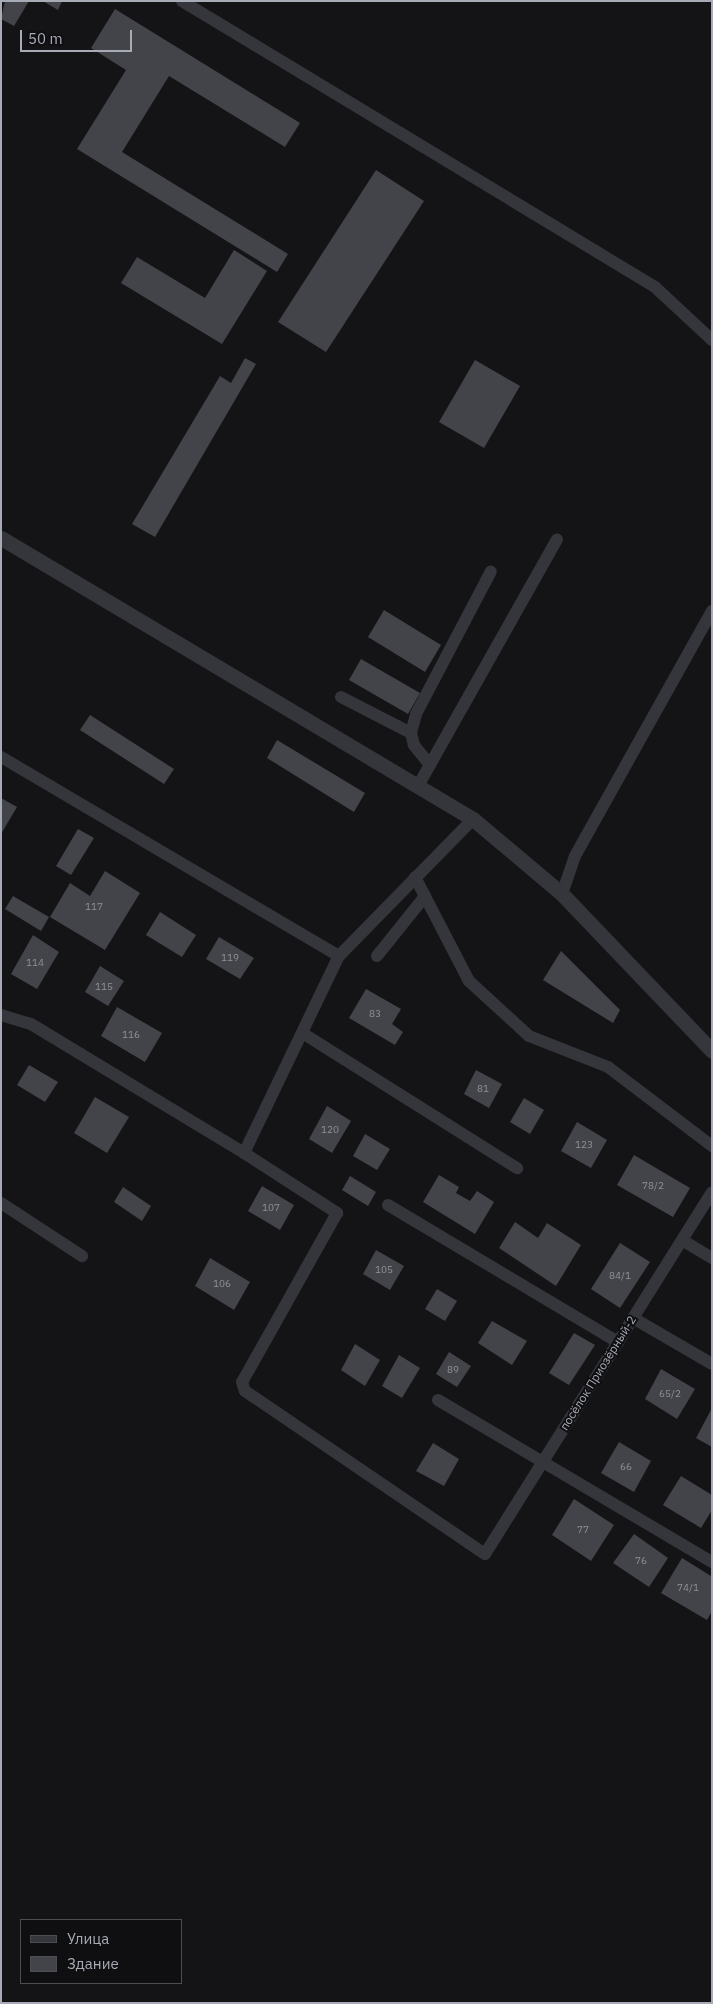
<!DOCTYPE html>
<meta charset="utf-8">
<style>
body{margin:0}
#map{position:relative;width:713px;height:2004px;overflow:hidden;background:#141416;font-family:"IBM Plex Sans",sans-serif}
div>[style]{position:absolute}
[style*='--x']{left:calc(var(--x)*1px);top:calc(var(--y)*1px);width:calc(var(--w)*1px);rotate:calc(var(--a)*1deg)}
.building>*{inset:0;background:#434449}
.minor>*{height:12px;margin:-6px;padding:0 6px;transform-origin:6px;border-radius:6px;background:#35363b}
.tertiary>*{height:15px;margin:-7.5px;padding:0 7.5px;transform-origin:7.5px;border-radius:7.5px;background:#35363b}
span{translate:-50% -50%;white-space:nowrap;text-align:center;line-height:1.15;-webkit-text-stroke:4px #0f0f11;paint-order:stroke}
.number-label{font-size:10px;color:#8e919a}
.number-label span{-webkit-text-stroke-width:0}
.street-label{font-size:12px;color:#a7abb5}
.frame{position:absolute;inset:0;border:2px solid #a7abb5;pointer-events:none}
.legend{position:absolute;left:20px;top:1919px;width:162px;height:65px;box-sizing:border-box;background:#0f0f11;border:1px solid #4c4d53;margin:0;padding:6px 9px;list-style:none;font-size:15px;color:#a7abb5}
.legend li{display:flex;align-items:center;gap:10px;height:25px}
.legend b{width:25px;border:1px solid #4c4d53}
.scale{position:absolute;left:20px;top:30px;width:112px;height:22px;box-sizing:border-box;border:2px solid #a7abb5;border-top:0;padding-left:6px;font-size:15px;line-height:18px;white-space:nowrap;color:#a7abb5;-webkit-text-stroke:4px #0f0f11;paint-order:stroke}
</style>
<div id="map">
<div class="building">
<div style="clip-path:polygon(5px 1px,29px 1px,14px 26px,1px 19px)"></div>
<div style="clip-path:polygon(43px 1px,62px 1px,58px 10px)"></div>
<div style="clip-path:polygon(115px 9px,300px 123px,285px 147px,169px 76px,122px 152px,288px 254px,277px 272px,77px 149px,126px 70px,91px 48px)"></div>
<div style="clip-path:polygon(376px 170px,424px 201px,326px 352px,278px 322px)"></div>
<div style="clip-path:polygon(234px 250px,267px 271px,222px 344px,121px 283px,137px 257px,205px 298px)"></div>
<div style="clip-path:polygon(245px 358px,256px 364px,155px 537px,132px 524px,220px 376px,231px 383px)"></div>
<div style="clip-path:polygon(475px 360px,520px 386px,484px 448px,439px 422px)"></div>
<div style="clip-path:polygon(384px 610px,441px 645px,425px 672px,368px 637px)"></div>
<div style="clip-path:polygon(361px 659px,420px 693px,408px 714px,349px 680px)"></div>
<div style="clip-path:polygon(90px 715px,174px 769px,164px 784px,80px 730px)"></div>
<div style="clip-path:polygon(277px 740px,365px 793px,354px 812px,267px 758px)"></div>
<div style="clip-path:polygon(1px 798px,17px 807px,1px 834px)"></div>
<div style="clip-path:polygon(78px 829px,94px 838px,71px 875px,56px 866px)"></div>
<div style="clip-path:polygon(105px 871px,140px 893px,105px 950px,50px 917px,70px 883px,90px 896px)"></div>
<div style="clip-path:polygon(13px 896px,49px 917px,41px 931px,5px 909px)"></div>
<div style="clip-path:polygon(160px 912px,196px 935px,182px 957px,146px 935px)"></div>
<div style="clip-path:polygon(33px 935px,59px 952px,37px 989px,11px 974px)"></div>
<div style="clip-path:polygon(219px 937px,254px 958px,240px 979px,206px 959px)"></div>
<div style="clip-path:polygon(561px 951px,620px 1010px,613px 1023px,543px 980px)"></div>
<div style="clip-path:polygon(100px 966px,124px 981px,108px 1006px,85px 992px)"></div>
<div style="clip-path:polygon(366px 989px,401px 1009px,392px 1024px,403px 1032px,395px 1045px,349px 1018px)"></div>
<div style="clip-path:polygon(117px 1007px,162px 1033px,145px 1062px,101px 1036px)"></div>
<div style="clip-path:polygon(29px 1065px,58px 1082px,45px 1102px,17px 1085px)"></div>
<div style="clip-path:polygon(476px 1070px,502px 1084px,489px 1108px,464px 1094px)"></div>
<div style="clip-path:polygon(95px 1097px,129px 1117px,107px 1153px,74px 1133px)"></div>
<div style="clip-path:polygon(524px 1098px,544px 1110px,530px 1134px,510px 1122px)"></div>
<div style="clip-path:polygon(327px 1106px,351px 1121px,332px 1153px,309px 1139px)"></div>
<div style="clip-path:polygon(577px 1122px,607px 1140px,591px 1168px,561px 1151px)"></div>
<div style="clip-path:polygon(365px 1134px,390px 1149px,377px 1170px,353px 1156px)"></div>
<div style="clip-path:polygon(634px 1155px,690px 1188px,673px 1217px,617px 1185px)"></div>
<div style="clip-path:polygon(439px 1175px,459px 1187px,456px 1193px,470px 1201px,477px 1191px,494px 1202px,475px 1234px,423px 1202px)"></div>
<div style="clip-path:polygon(350px 1176px,376px 1192px,368px 1206px,342px 1190px)"></div>
<div style="clip-path:polygon(262px 1186px,294px 1205px,280px 1230px,248px 1211px)"></div>
<div style="clip-path:polygon(123px 1187px,151px 1206px,142px 1221px,114px 1202px)"></div>
<div style="clip-path:polygon(515px 1222px,538px 1238px,547px 1223px,581px 1245px,556px 1286px,499px 1248px)"></div>
<div style="clip-path:polygon(620px 1243px,650px 1262px,620px 1308px,591px 1289px)"></div>
<div style="clip-path:polygon(376px 1250px,404px 1266px,390px 1290px,363px 1274px)"></div>
<div style="clip-path:polygon(210px 1258px,250px 1282px,234px 1310px,195px 1286px)"></div>
<div style="clip-path:polygon(437px 1289px,457px 1301px,445px 1321px,425px 1309px)"></div>
<div style="clip-path:polygon(492px 1321px,527px 1341px,512px 1365px,478px 1343px)"></div>
<div style="clip-path:polygon(574px 1333px,595px 1345px,569px 1385px,549px 1373px)"></div>
<div style="clip-path:polygon(355px 1344px,380px 1360px,365px 1386px,341px 1370px)"></div>
<div style="clip-path:polygon(449px 1352px,471px 1366px,457px 1387px,436px 1374px)"></div>
<div style="clip-path:polygon(399px 1355px,420px 1368px,402px 1398px,382px 1386px)"></div>
<div style="clip-path:polygon(661px 1369px,695px 1389px,677px 1419px,645px 1399px)"></div>
<div style="clip-path:polygon(712px 1408px,712px 1447px,696px 1438px)"></div>
<div style="clip-path:polygon(619px 1442px,651px 1461px,634px 1492px,601px 1473px)"></div>
<div style="clip-path:polygon(433px 1443px,459px 1459px,444px 1486px,416px 1471px)"></div>
<div style="clip-path:polygon(681px 1476px,712px 1495px,712px 1510px,701px 1528px,663px 1505px)"></div>
<div style="clip-path:polygon(574px 1499px,614px 1525px,591px 1561px,552px 1535px)"></div>
<div style="clip-path:polygon(634px 1534px,668px 1558px,649px 1587px,613px 1563px)"></div>
<div style="clip-path:polygon(682px 1558px,711px 1576px,712px 1611px,707px 1620px,661px 1593px)"></div>
</div>
<div class="minor">
<div style="--x:182;--y:1;--w:553;--a:31.16"></div>
<div style="--x:655;--y:287;--w:78;--a:42.9"></div>
<div style="--x:341;--y:697;--w:79;--a:27.2"></div>
<div style="--x:1;--y:757;--w:392;--a:30.5"></div>
<div style="--x:430;--y:765;--w:26;--a:-129"></div>
<div style="--x:414;--y:745;--w:12;--a:-104"></div>
<div style="--x:411;--y:733;--w:20;--a:-75"></div>
<div style="--x:416;--y:714;--w:161;--a:-62.3"></div>
<div style="--x:418;--y:786;--w:283;--a:-60.6"></div>
<div style="--x:415;--y:877;--w:117;--a:62.6"></div>
<div style="--x:469;--y:981;--w:81;--a:42.5"></div>
<div style="--x:529;--y:1036;--w:85;--a:21.4"></div>
<div style="--x:608;--y:1067;--w:131;--a:37.2"></div>
<div style="--x:562;--y:894;--w:40;--a:-71.1"></div>
<div style="--x:575;--y:856;--w:281;--a:-60.8"></div>
<div style="--x:377;--y:956;--w:77;--a:-51.3"></div>
<div style="--x:1;--y:1015;--w:31;--a:17"></div>
<div style="--x:31;--y:1024;--w:249;--a:31.2"></div>
<div style="--x:244;--y:1153;--w:219;--a:-64.3"></div>
<div style="--x:339;--y:956;--w:192;--a:-45.6"></div>
<div style="--x:304;--y:1034;--w:252;--a:32.2"></div>
<div style="--x:244;--y:1153;--w:111;--a:32.8"></div>
<div style="--x:337;--y:1213;--w:194;--a:119.3"></div>
<div style="--x:242;--y:1382;--w:9;--a:72"></div>
<div style="--x:245;--y:1391;--w:290;--a:34.2"></div>
<div style="--x:485;--y:1554;--w:427;--a:-57.9"></div>
<div style="--x:1;--y:1203;--w:97;--a:33.2"></div>
<div style="--x:388;--y:1205;--w:268;--a:30.8"></div>
<div style="--x:682;--y:1240;--w:35;--a:31"></div>
<div style="--x:633;--y:1318;--w:91;--a:30.2"></div>
<div style="--x:438;--y:1400;--w:318;--a:30.6"></div>
</div>
<div class="tertiary">
<div style="--x:1;--y:538;--w:549;--a:30.77"></div>
<div style="--x:473;--y:819;--w:116;--a:40.1"></div>
<div style="--x:562;--y:894;--w:217;--a:46.3"></div>
</div>
<div class="number-label">
<span style="left:94px;top:907px">117</span>
<span style="left:230px;top:958px">119</span>
<span style="left:35px;top:963px">114</span>
<span style="left:104px;top:987px">115</span>
<span style="left:375px;top:1014px">83</span>
<span style="left:131px;top:1035px">116</span>
<span style="left:483px;top:1089px">81</span>
<span style="left:330px;top:1130px">120</span>
<span style="left:584px;top:1145px">123</span>
<span style="left:653px;top:1186px">78/2</span>
<span style="left:271px;top:1208px">107</span>
<span style="left:384px;top:1270px">105</span>
<span style="left:620px;top:1276px">84/1</span>
<span style="left:222px;top:1284px">106</span>
<span style="left:453px;top:1370px">89</span>
<span style="left:670px;top:1394px">65/2</span>
<span style="left:626px;top:1467px">66</span>
<span style="left:583px;top:1530px">77</span>
<span style="left:641px;top:1561px">76</span>
<span style="left:688px;top:1588px">74/1</span>
</div>
<div class="street-label">
<span style="left:598px;top:1373px;rotate:-58deg">посёлок Приозёрный-2</span>
</div>
<div class="frame"></div>
<ul class="legend">
<li><b style="height:6px;background:#35363b"></b>Улица</li>
<li><b style="height:14px;background:#434449"></b>Здание</li>
</ul>
<div class="scale">50 m</div>
</div>
